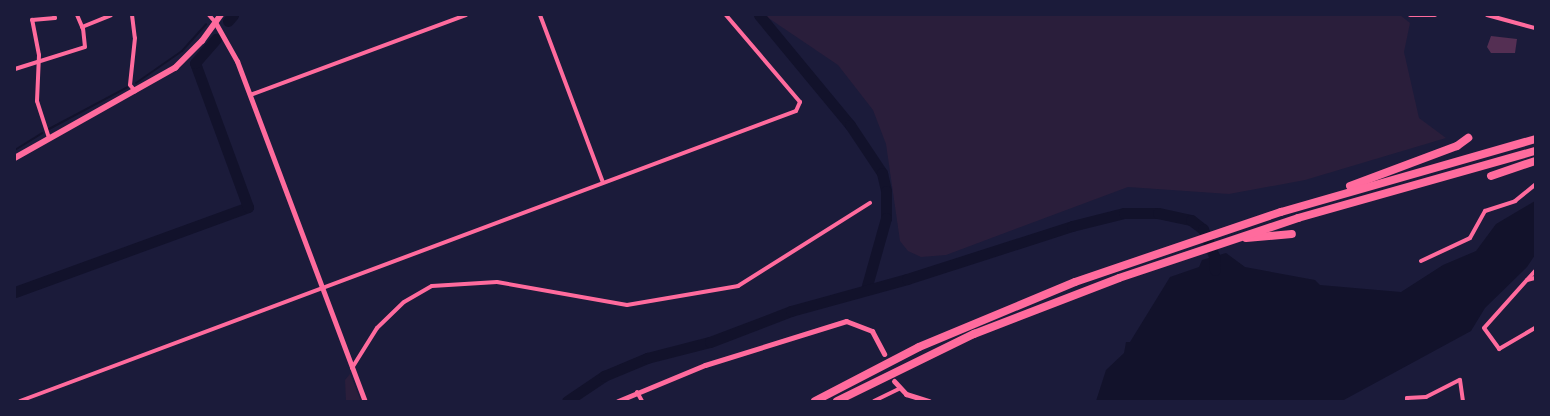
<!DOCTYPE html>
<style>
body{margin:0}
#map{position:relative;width:1550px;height:416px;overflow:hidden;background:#1b1b3a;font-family:Jost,sans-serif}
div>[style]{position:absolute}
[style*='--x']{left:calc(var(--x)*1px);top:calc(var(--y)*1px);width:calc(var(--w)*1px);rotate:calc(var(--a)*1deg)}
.green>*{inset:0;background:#2a1e3b}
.water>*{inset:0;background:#12122b}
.stream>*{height:2px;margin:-1px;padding:0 1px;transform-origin:1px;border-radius:1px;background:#12122b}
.river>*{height:11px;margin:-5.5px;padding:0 5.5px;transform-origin:5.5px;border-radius:5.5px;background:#12122b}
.building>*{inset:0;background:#542f53}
.minor>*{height:4px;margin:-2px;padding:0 2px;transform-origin:2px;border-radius:2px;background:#ff6b9d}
.tertiary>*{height:5px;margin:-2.5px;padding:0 2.5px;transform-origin:2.5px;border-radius:2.5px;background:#ff6b9d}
.secondary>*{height:5.5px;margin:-2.75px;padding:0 2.75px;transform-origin:2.75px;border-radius:2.75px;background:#ff6b9d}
.motorway>*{height:8px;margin:-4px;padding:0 4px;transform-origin:4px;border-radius:4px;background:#ff6b9d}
span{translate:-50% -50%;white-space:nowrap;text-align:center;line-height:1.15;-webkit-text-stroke:4px #1b1b3a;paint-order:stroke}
.frame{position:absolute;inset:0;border:16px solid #1b1b3a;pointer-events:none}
</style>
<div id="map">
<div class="green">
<div style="clip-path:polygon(764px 15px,1400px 15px,1410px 23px,1404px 52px,1419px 118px,1446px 138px,1305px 180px,1229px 194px,1128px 187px,946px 255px,921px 257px,908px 251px,900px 241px,886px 144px,873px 110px,838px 65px)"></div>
<div style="clip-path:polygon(350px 374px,361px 401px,346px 401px,345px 380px)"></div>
</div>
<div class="water">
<div style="clip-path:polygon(1535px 201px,1535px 255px,1527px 267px,1485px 308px,1471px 331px,1342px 401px,1096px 401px,1106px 370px,1124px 353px,1126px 342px,1130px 342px,1170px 277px,1199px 267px,1202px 260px,1226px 253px,1245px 267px,1315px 280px,1320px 285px,1401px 292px,1443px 265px,1476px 251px,1496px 224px)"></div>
</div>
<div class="stream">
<div style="--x:136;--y:83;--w:56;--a:-34.8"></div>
<div style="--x:182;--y:51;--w:36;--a:-48"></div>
<div style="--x:49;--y:129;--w:89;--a:-28"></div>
<div style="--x:15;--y:150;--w:32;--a:-32"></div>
</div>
<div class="river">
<div style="--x:759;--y:15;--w:143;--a:50.4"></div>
<div style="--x:850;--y:125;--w:58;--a:56.3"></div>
<div style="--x:882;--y:173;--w:18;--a:77"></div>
<div style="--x:886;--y:191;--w:27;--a:90"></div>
<div style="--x:886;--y:218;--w:74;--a:105.7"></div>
<div style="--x:228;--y:21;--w:8;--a:-50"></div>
<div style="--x:15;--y:292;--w:248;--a:-20"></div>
<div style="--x:248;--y:207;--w:153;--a:-110.2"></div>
<div style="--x:195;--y:63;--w:32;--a:-49"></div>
<div style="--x:567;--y:401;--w:45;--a:-34"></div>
<div style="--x:604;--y:376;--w:47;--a:-22.7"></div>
<div style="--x:647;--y:358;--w:65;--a:-14.3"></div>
<div style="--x:710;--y:342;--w:87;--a:-20.9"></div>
<div style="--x:791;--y:311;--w:120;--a:-15.4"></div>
<div style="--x:907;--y:279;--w:173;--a:-17.8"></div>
<div style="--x:1072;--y:226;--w:54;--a:-14"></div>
<div style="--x:1124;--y:213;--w:34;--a:0"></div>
<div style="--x:1158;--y:213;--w:34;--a:12"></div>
<div style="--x:1191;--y:220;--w:15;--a:37"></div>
<div style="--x:1203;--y:229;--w:29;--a:68"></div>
<div style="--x:1214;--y:256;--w:14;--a:86"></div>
</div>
<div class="building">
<div style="clip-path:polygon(1491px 36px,1517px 39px,1515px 53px,1491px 53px,1487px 47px)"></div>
</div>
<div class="minor">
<div style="--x:132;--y:15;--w:23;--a:83"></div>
<div style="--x:135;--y:38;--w:47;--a:96.1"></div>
<div style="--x:130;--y:85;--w:8;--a:50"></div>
<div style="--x:209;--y:15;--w:9;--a:49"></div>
<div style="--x:540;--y:15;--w:179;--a:69.4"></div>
<div style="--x:1410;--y:15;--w:25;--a:0"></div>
<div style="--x:1487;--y:15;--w:50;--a:15.2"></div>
<div style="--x:82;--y:27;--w:31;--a:-22"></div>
<div style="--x:15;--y:69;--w:73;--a:-17.4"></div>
<div style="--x:85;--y:47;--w:18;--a:-96"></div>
<div style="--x:83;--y:29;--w:15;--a:-113"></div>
<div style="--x:250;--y:95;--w:230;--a:-20.3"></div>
<div style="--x:49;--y:138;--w:39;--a:-108"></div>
<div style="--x:37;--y:101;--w:46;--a:-87.5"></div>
<div style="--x:39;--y:55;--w:36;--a:-101"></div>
<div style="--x:32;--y:20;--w:23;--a:-5"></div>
<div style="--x:55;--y:18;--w:3;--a:-108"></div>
<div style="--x:1421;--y:261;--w:54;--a:-25.1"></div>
<div style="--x:1470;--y:238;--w:31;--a:-61"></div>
<div style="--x:1485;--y:211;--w:32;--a:-18"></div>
<div style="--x:1515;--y:201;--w:26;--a:-39"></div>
<div style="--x:1535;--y:271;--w:76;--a:131.8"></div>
<div style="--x:1484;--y:328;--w:26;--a:54"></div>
<div style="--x:1499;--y:349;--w:42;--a:-30.3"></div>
<div style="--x:1527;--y:280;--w:8;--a:-14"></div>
<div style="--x:352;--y:368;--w:47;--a:-58"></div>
<div style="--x:377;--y:328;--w:37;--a:-44"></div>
<div style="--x:404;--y:302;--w:32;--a:-30"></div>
<div style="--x:432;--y:286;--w:65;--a:-3.5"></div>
<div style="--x:497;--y:282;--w:132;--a:10"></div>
<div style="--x:627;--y:305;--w:113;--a:-9.7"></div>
<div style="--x:738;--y:286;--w:156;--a:-32.2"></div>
<div style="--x:637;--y:392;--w:10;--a:61"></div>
<div style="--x:20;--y:401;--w:828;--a:-20.49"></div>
<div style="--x:796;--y:111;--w:10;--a:-66"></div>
<div style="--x:800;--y:102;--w:114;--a:-130.4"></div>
<div style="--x:874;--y:401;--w:28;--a:-26"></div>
<div style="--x:1407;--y:401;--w:3;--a:-90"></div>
<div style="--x:1407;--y:398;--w:19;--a:-3"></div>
<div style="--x:1426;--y:397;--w:38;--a:-27"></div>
<div style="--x:1460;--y:380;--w:21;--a:82"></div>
</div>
<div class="tertiary">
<div style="--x:215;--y:22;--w:45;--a:60.6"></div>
<div style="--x:237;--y:61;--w:363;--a:69.4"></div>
<div style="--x:894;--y:381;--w:18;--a:47"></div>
<div style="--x:906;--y:394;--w:24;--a:17"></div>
<div style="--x:618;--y:401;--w:94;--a:-22.5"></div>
<div style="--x:705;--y:365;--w:148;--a:-17.3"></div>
<div style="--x:846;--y:321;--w:28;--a:21"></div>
<div style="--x:872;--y:331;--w:26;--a:62"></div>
</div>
<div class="secondary">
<div style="--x:15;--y:158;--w:184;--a:-29.4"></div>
<div style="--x:175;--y:68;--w:38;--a:-45"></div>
<div style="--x:202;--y:41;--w:32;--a:-54"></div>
</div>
<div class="motorway">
<div style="--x:1491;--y:176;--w:46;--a:-18.8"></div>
<div style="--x:1350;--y:186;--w:114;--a:-20.5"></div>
<div style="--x:1457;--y:146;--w:14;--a:-36"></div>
<div style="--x:1246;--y:238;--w:46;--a:-5"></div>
<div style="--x:815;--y:401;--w:117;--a:-27.4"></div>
<div style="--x:919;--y:347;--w:169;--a:-22.6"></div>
<div style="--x:1075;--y:282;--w:218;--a:-18.8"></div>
<div style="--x:1281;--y:212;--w:264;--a:-16"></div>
<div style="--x:837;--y:401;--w:153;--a:-26.1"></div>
<div style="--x:974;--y:334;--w:155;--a:-21.1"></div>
<div style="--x:1119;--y:278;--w:189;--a:-18.5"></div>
<div style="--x:1298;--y:218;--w:246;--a:-15.8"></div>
</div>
<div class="frame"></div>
</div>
